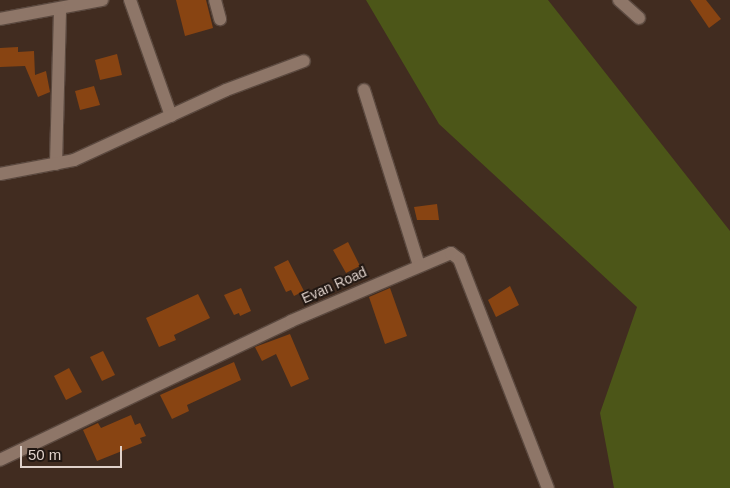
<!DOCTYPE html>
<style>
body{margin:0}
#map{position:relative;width:730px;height:488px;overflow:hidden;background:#412c20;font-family:Arial,sans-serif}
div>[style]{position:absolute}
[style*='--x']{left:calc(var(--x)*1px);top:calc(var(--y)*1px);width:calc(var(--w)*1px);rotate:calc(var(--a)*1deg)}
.green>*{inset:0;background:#4c5618}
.building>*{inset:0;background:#884412}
.roads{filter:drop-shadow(1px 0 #5b493f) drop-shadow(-1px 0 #5b493f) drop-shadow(0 1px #5b493f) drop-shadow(0 -1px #5b493f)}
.minor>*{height:12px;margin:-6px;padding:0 6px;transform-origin:6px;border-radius:6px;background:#8e7668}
span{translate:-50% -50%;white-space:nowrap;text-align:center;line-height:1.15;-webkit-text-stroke:4px #211712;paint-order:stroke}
.street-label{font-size:14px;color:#dfd1ca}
.scale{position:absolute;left:20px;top:446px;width:102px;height:22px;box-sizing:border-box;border:2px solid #dfd1ca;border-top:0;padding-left:6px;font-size:15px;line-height:18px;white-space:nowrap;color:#dfd1ca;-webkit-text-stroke:4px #211712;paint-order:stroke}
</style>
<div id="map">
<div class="green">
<div style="clip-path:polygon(366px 0,548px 0,730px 231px,730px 488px,614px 488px,600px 413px,637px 307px,439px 124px)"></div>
</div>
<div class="building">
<div style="clip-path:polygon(176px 0,206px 0,213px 28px,185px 36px)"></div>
<div style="clip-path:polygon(690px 0,706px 0,721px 19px,709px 28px)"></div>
<div style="clip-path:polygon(18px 47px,18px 52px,34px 51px,35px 75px,46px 71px,50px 92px,38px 97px,25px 66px,0 67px,0 48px)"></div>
<div style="clip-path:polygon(117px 54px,122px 75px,100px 80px,95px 60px)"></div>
<div style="clip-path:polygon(94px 86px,100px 105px,80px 110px,75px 91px)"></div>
<div style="clip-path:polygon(437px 204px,439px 220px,417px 220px,414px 207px)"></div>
<div style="clip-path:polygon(348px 242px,360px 266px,346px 273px,333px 250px)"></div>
<div style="clip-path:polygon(288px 260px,304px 291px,294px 296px,291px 290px,286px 292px,274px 267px)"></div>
<div style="clip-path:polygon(510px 286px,519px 305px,496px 317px,488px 300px)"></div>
<div style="clip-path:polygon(241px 288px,251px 311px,240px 316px,239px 313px,234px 315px,224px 295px)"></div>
<div style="clip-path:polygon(390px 288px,407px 336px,385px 344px,369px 297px)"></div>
<div style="clip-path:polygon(198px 294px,210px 318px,174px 335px,176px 340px,159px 347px,146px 318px)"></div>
<div style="clip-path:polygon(290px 334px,309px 379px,291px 387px,276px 354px,262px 361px,255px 347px)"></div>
<div style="clip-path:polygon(103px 351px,115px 375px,102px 381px,90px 357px)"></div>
<div style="clip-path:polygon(234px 362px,241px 380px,187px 405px,189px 411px,172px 419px,160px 395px)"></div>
<div style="clip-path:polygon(69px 368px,82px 392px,66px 400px,54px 376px)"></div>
<div style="clip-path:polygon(131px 415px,135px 425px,140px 423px,146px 436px,140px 438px,142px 443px,97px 461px,83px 430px,98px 423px,101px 428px)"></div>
</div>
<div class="roads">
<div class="minor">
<div style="--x:130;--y:0;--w:123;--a:70.5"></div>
<div style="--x:215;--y:0;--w:20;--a:75"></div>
<div style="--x:619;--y:0;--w:27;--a:42"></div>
<div style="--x:0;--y:19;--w:104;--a:-10.6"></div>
<div style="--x:364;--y:90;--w:184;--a:72.6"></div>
<div style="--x:56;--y:164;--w:155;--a:-88.5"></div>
<div style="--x:0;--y:174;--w:75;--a:-10.7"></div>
<div style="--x:74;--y:160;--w:167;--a:-24.7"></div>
<div style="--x:226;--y:90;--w:83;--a:-20.4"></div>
<div style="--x:0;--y:460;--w:322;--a:-25.5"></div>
<div style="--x:291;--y:321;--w:174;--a:-23"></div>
<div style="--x:451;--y:253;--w:10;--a:37"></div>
<div style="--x:459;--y:259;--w:246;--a:68.8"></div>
</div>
</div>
<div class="street-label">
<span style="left:334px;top:285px;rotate:-24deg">Evan Road</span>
</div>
<div class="scale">50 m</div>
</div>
